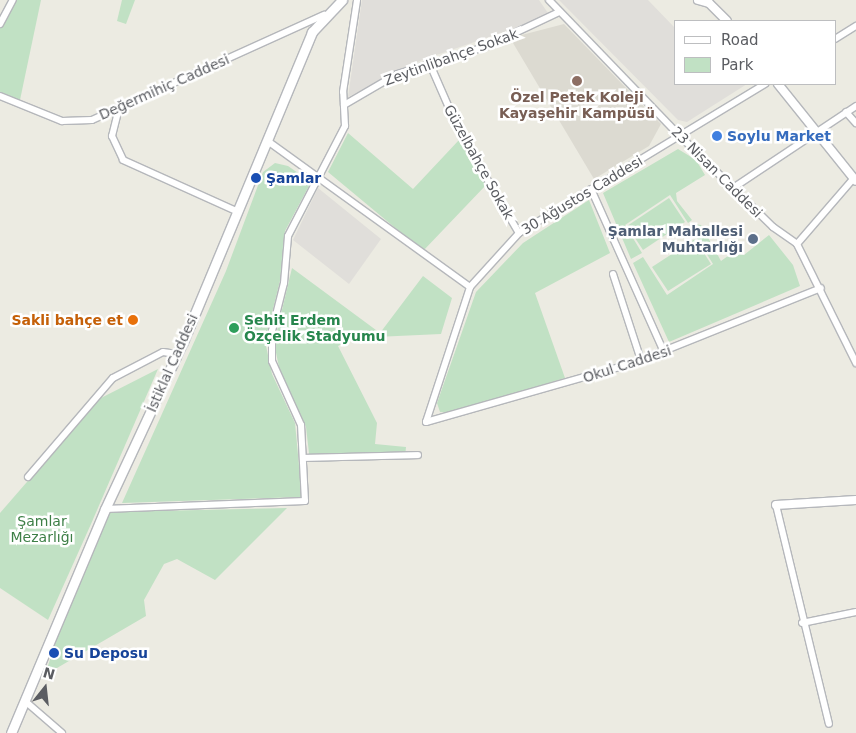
<!DOCTYPE html>
<meta charset="utf-8">
<style>
body{margin:0}
#map{position:relative;width:856px;height:733px;overflow:hidden;background:#ecebe2;font-family:"DejaVu Sans",sans-serif}
div>[style]{position:absolute}
[style*='--x']{left:calc(var(--x)*1px);top:calc(var(--y)*1px);width:calc(var(--w)*1px);rotate:calc(var(--a)*1deg)}
.industrial>*{inset:0;background:#e0deda}
.education>*{inset:0;background:#dcdad1}
.green>*{inset:0;background:#c1e1c4}
.roads{filter:drop-shadow(1px 0 #b5b7bb) drop-shadow(-1px 0 #b5b7bb) drop-shadow(0 1px #b5b7bb) drop-shadow(0 -1px #b5b7bb)}
.minor>*{height:6px;margin:-3px;padding:0 3px;transform-origin:3px;border-radius:3px;background:#fff}
.tertiary>*{height:8px;margin:-4px;padding:0 4px;transform-origin:4px;border-radius:4px;background:#fff}
.secondary>*{height:9px;margin:-4.5px;padding:0 4.5px;transform-origin:4.5px;border-radius:4.5px;background:#fff}
.dots>*{width:14px;height:14px;translate:-50% -50%;box-sizing:border-box;border:2px solid #fff;border-radius:50%}
span{translate:-50% -50%;white-space:nowrap;text-align:center;line-height:1.15;-webkit-text-stroke:5px #fff;paint-order:stroke}
.street-label{font-size:14px;color:#5b5d62}
.education-label{font-size:14px;color:#785e54;font-weight:700}
.shop-label{font-size:14px;color:#366cbe;font-weight:700}
.left{translate:0 -50%;text-align:left}
.transit-label{font-size:14px;color:#164399;font-weight:700}
.service-label{font-size:14px;color:#4e5e75;font-weight:700}
.right{translate:-100% -50%;text-align:right}
.food-label{font-size:14px;color:#c56008;font-weight:700}
.leisure-label{font-size:14px;color:#27864d;font-weight:700}
.park-label{font-size:14px;color:#3d7f46}
.legend{position:absolute;left:674px;top:20px;width:162px;height:65px;box-sizing:border-box;background:#fff;border:1px solid #bdbec0;margin:0;padding:6px 9px;list-style:none;font-size:15px;color:#5b5d62}
.legend li{display:flex;align-items:center;gap:10px;height:25px}
.legend b{width:25px;border:1px solid #bdbec0}
.north{position:absolute;left:20px;top:663px;width:50px;height:50px;-webkit-text-stroke:4px #fff;paint-order:stroke;rotate:16deg;font-size:14px;font-weight:700;line-height:20px;text-align:center;color:#5b5d62}
.north::after{content:'';display:block;margin:auto;width:18px;height:22px;background:#5b5d62;clip-path:polygon(50% 0,100% 100%,50% 72%,0 100%)}
</style>
<div id="map">
<div class="industrial">
<div style="clip-path:polygon(362px 0,539px 0,550px 16px,422px 60px,348px 97px)"></div>
<div style="clip-path:polygon(559px 0,648px 0,675px 28px,675px 84px,747px 84px,687px 122px,678px 120px)"></div>
<div style="clip-path:polygon(318px 188px,381px 239px,349px 284px,293px 240px)"></div>
</div>
<div class="education">
<div style="clip-path:polygon(564px 24px,661px 124px,649px 146px,594px 179px,510px 38px)"></div>
</div>
<div class="green">
<div style="clip-path:polygon(13px 0,41px 0,20px 100px,0 92px,0 23px)"></div>
<div style="clip-path:polygon(122px 0,135px 0,126px 24px,117px 21px)"></div>
<div style="clip-path:polygon(348px 133px,413px 189px,459px 140px,486px 185px,423px 251px,328px 172px)"></div>
<div style="clip-path:polygon(678px 149px,696px 160px,705px 175px,676px 193px,677px 201px,692px 220px,688px 223px,670px 195px,625px 225px,642px 253px,631px 259px,603px 193px)"></div>
<div style="clip-path:polygon(275px 163px,288px 166px,311px 182px,285px 231px,280px 281px,265px 341px,272px 374px,295px 423px,302px 497px,122px 503px,226px 271px,263px 172px)"></div>
<div style="clip-path:polygon(669px 198px,685px 222px,643px 250px,627px 226px)"></div>
<div style="clip-path:polygon(589px 200px,610px 253px,535px 293px,565px 378px,451px 413px,440px 412px,437px 403px,476px 292px,523px 243px)"></div>
<div style="clip-path:polygon(694px 224px,701px 225px,721px 261px,732px 253px,744px 255px,769px 235px,793px 265px,800px 286px,669px 342px,633px 263px,643px 257px,667px 295px,713px 264px,690px 227px)"></div>
<div style="clip-path:polygon(695px 239px,711px 264px,668px 291px,652px 267px)"></div>
<div style="clip-path:polygon(292px 268px,380px 333px,423px 276px,452px 298px,441px 334px,354px 338px,338px 346px,377px 423px,375px 444px,406px 447px,405px 458px,310px 462px,306px 427px,280px 372px,274px 343px)"></div>
<div style="clip-path:polygon(158px 369px,91px 524px,48px 620px,0 588px,0 513px,99px 399px)"></div>
<div style="clip-path:polygon(287px 508px,215px 580px,177px 559px,164px 564px,144px 600px,146px 616px,45px 675px,65px 613px,108px 512px)"></div>
</div>
<div class="roads">
<div class="minor">
<div style="--x:549;--y:0;--w:189;--a:46.1"></div>
<div style="--x:680;--y:136;--w:130;--a:44.4"></div>
<div style="--x:773;--y:227;--w:29;--a:35"></div>
<div style="--x:797;--y:244;--w:133;--a:63.6"></div>
<div style="--x:0;--y:24;--w:27;--a:-62"></div>
<div style="--x:835;--y:39;--w:25;--a:-32"></div>
<div style="--x:429;--y:62;--w:77;--a:66.4"></div>
<div style="--x:460;--y:133;--w:116;--a:59.5"></div>
<div style="--x:0;--y:96;--w:67;--a:22"></div>
<div style="--x:62;--y:121;--w:30;--a:-2"></div>
<div style="--x:92;--y:120;--w:255;--a:-24.4"></div>
<div style="--x:344;--y:105;--w:61;--a:-30.3"></div>
<div style="--x:397;--y:74;--w:92;--a:-17.1"></div>
<div style="--x:485;--y:47;--w:82;--a:-25.3"></div>
<div style="--x:119;--y:108;--w:29;--a:104"></div>
<div style="--x:112;--y:136;--w:26;--a:65"></div>
<div style="--x:123;--y:160;--w:126;--a:24.3"></div>
<div style="--x:846;--y:112;--w:15;--a:48"></div>
<div style="--x:269;--y:142;--w:248;--a:35.8"></div>
<div style="--x:470;--y:287;--w:73;--a:-47.8"></div>
<div style="--x:519;--y:233;--w:288;--a:-31.2"></div>
<div style="--x:733;--y:188;--w:148;--a:-33.7"></div>
<div style="--x:591;--y:189;--w:179;--a:65.9"></div>
<div style="--x:797;--y:244;--w:87;--a:-49.2"></div>
<div style="--x:613;--y:274;--w:90;--a:72"></div>
<div style="--x:426;--y:422;--w:218;--a:-15.9"></div>
<div style="--x:636;--y:362;--w:199;--a:-21.8"></div>
<div style="--x:426;--y:422;--w:142;--a:-71.9"></div>
<div style="--x:305;--y:458;--w:113;--a:-1.5"></div>
<div style="--x:28;--y:477;--w:130;--a:-49.4"></div>
<div style="--x:113;--y:378;--w:56;--a:-27.5"></div>
<div style="--x:163;--y:352;--w:14;--a:8"></div>
<div style="--x:776;--y:505;--w:225;--a:76.4"></div>
<div style="--x:105;--y:509;--w:200;--a:-2.3"></div>
<div style="--x:305;--y:501;--w:76;--a:-93"></div>
<div style="--x:301;--y:425;--w:70;--a:-114.4"></div>
<div style="--x:272;--y:361;--w:30;--a:-90"></div>
<div style="--x:272;--y:331;--w:49;--a:-76"></div>
<div style="--x:284;--y:283;--w:47;--a:-85.1"></div>
<div style="--x:288;--y:236;--w:124;--a:-62.6"></div>
<div style="--x:345;--y:126;--w:34;--a:-93"></div>
<div style="--x:343;--y:92;--w:93;--a:-81.3"></div>
<div style="--x:802;--y:623;--w:55;--a:-11.5"></div>
<div style="--x:25;--y:701;--w:49;--a:40.9"></div>
</div>
<div class="tertiary">
<div style="--x:698;--y:0;--w:11;--a:15"></div>
<div style="--x:709;--y:3;--w:25;--a:45"></div>
<div style="--x:778;--y:84;--w:124;--a:51.2"></div>
<div style="--x:776;--y:505;--w:80;--a:-3.6"></div>
</div>
<div class="secondary">
<div style="--x:11;--y:733;--w:243;--a:-67.2"></div>
<div style="--x:105;--y:509;--w:184;--a:-65"></div>
<div style="--x:183;--y:342;--w:336;--a:-67.4"></div>
<div style="--x:312;--y:32;--w:44;--a:-46.8"></div>
</div>
</div>
<div class="dots">
<div style="left:577px;top:81px;background:#8d6e63"></div>
<div style="left:717px;top:136px;background:#3f7fe0"></div>
<div style="left:256px;top:178px;background:#1a4fb4"></div>
<div style="left:753px;top:239px;background:#5c6f8a"></div>
<div style="left:133px;top:320px;background:#e8710a"></div>
<div style="left:234px;top:328px;background:#2e9e5b"></div>
<div style="left:54px;top:653px;background:#1a4fb4"></div>
</div>
<div class="street-label">
<span style="left:451px;top:57px;rotate:-20deg">Zeytinlibahçe Sokak</span>
<span style="left:164px;top:87px;rotate:-24deg">Değermihiç Caddesi</span>
<span style="left:479px;top:162px;rotate:61deg">Güzelbahçe Sokak</span>
<span style="left:717px;top:172px;rotate:45deg">23 Nisan Caddesi</span>
<span style="left:582px;top:195px;rotate:-31deg">30 Ağustos Caddesi</span>
<span style="left:172px;top:363px;rotate:-66deg">İstiklal Caddesi</span>
<span style="left:627px;top:364px;rotate:-18deg">Okul Caddesi</span>
</div>
<div class="education-label">
<span style="left:577px;top:105px">Özel Petek Koleji<br>Kayaşehir Kampüsü</span>
</div>
<div class="shop-label">
<span class="left" style="left:727px;top:136px">Soylu Market</span>
</div>
<div class="transit-label">
<span class="left" style="left:266px;top:178px">Şamlar</span>
<span class="left" style="left:64px;top:653px">Su Deposu</span>
</div>
<div class="service-label">
<span class="right" style="left:743px;top:239px">Şamlar Mahallesi<br>Muhtarlığı</span>
</div>
<div class="food-label">
<span class="right" style="left:123px;top:320px">Sakli bahçe et</span>
</div>
<div class="leisure-label">
<span class="left" style="left:244px;top:328px">Şehit Erdem<br>Özçelik Stadyumu</span>
</div>
<div class="park-label">
<span style="left:42px;top:529px">Şamlar<br>Mezarlığı</span>
</div>
<ul class="legend">
<li><b style="height:6px;background:#fff"></b>Road</li>
<li><b style="height:14px;background:#c1e1c4"></b>Park</li>
</ul>
<div class="north">N</div>
</div>
